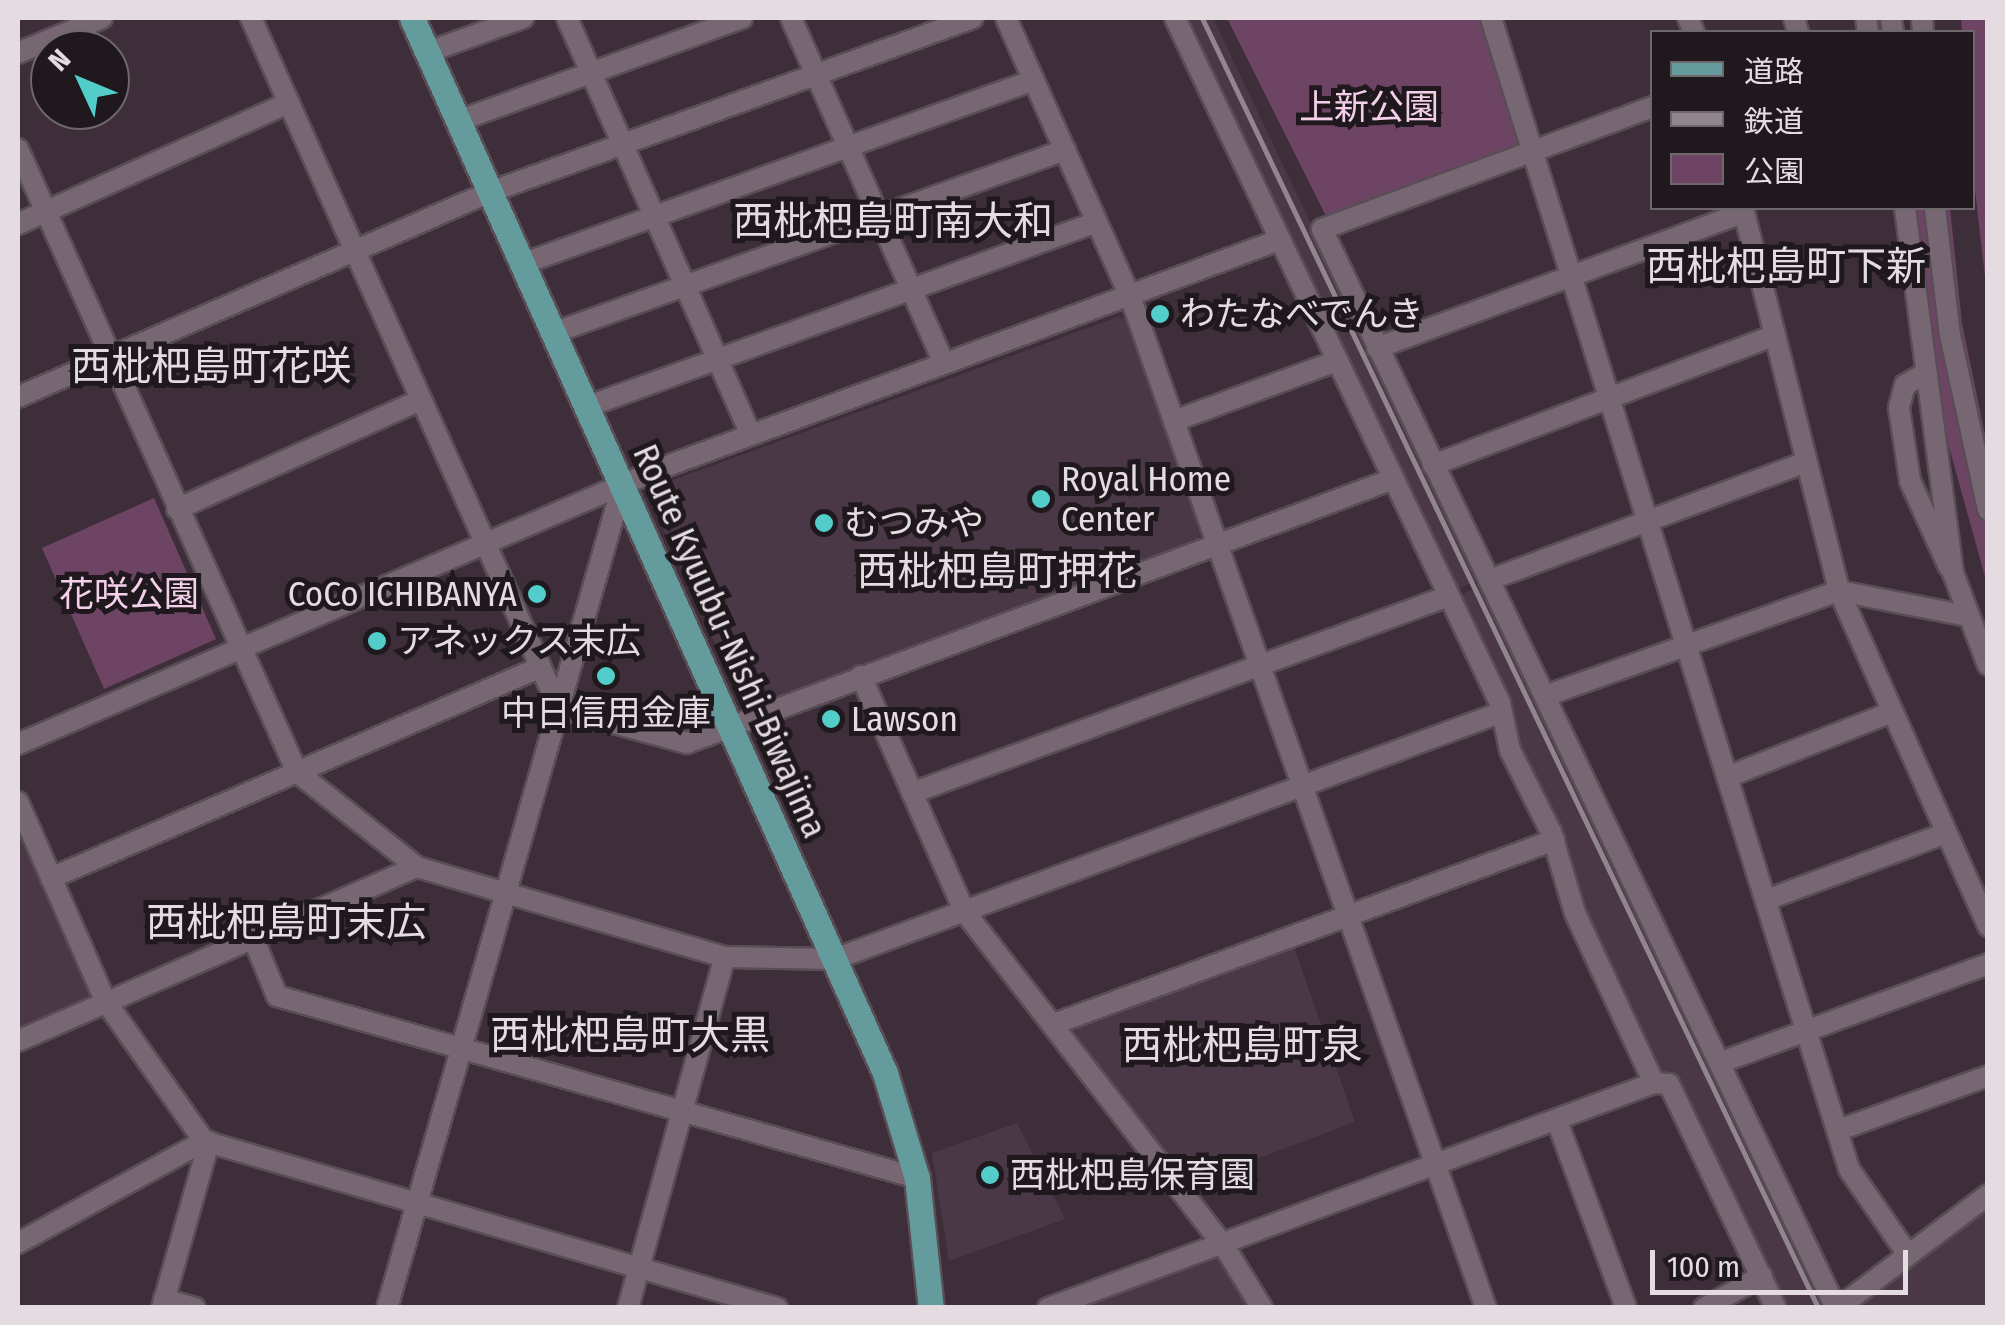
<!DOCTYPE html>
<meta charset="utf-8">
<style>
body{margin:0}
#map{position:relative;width:2005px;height:1325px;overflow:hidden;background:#3d2e39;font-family:"Fira Sans Condensed","Noto Sans JP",sans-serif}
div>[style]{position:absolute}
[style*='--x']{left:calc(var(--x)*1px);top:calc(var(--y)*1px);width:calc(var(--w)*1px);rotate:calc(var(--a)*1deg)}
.built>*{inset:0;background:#4b3846}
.green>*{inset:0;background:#6e4465}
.roads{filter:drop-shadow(2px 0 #594d56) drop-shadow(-2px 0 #594d56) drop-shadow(0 2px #594d56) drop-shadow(0 -2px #594d56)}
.minor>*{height:20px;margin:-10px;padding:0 10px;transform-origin:10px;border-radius:10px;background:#776772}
.major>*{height:25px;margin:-12.5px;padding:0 12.5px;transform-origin:12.5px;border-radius:12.5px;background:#649c9e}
.rail>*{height:5px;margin:-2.5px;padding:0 2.5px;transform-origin:2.5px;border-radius:2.5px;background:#91858e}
.dots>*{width:28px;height:28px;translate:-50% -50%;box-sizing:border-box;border:5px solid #1f191e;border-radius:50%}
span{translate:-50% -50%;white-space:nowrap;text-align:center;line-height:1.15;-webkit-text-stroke:10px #1f191e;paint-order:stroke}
.park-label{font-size:35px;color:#f4cfea}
.poi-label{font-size:35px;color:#e5dce2}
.left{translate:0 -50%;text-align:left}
.right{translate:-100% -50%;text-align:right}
.street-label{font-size:35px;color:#e5dce2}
.quarter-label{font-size:40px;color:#e5dce2}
.frame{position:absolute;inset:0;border:20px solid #e5dce2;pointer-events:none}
.legend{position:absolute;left:1650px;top:30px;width:325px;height:180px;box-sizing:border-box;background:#1f191e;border:2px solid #6e676c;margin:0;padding:12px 18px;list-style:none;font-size:30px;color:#e5dce2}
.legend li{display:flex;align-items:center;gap:20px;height:50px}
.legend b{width:50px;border:2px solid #6e676c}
.north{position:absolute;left:30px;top:30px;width:100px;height:100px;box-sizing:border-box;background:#1f191e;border:2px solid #6e676c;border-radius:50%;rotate:314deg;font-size:28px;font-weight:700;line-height:40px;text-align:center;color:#e5dce2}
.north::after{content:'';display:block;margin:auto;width:35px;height:45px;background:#53cdc9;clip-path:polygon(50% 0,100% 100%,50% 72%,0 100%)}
.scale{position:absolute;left:1650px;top:1250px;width:258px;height:45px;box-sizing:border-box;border:5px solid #e5dce2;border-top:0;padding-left:12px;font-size:30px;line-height:35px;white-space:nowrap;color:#e5dce2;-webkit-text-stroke:8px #1f191e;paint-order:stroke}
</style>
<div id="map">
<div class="built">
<div style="clip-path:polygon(1182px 18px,1213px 18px,1480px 579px,1455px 590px)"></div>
<div style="clip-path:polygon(1118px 317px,1125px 319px,1201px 532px,1198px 539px,748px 707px,740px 700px,659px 520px,673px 480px)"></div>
<div style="clip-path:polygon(1483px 585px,1826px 1307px,1786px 1307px,1675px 1076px,1655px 1067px,1583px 915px,1531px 780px,1508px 712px,1512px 709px,1457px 596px)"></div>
<div style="clip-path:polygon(18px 819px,98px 999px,18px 1034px)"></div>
<div style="clip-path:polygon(1293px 944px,1355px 1122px,1188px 1185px,1071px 1027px)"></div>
<div style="clip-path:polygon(1017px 1123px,1065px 1219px,949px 1261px,932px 1153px)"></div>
<div style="clip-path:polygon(1987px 1203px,1987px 1307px,1867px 1307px,1862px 1296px)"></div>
<div style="clip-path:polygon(1215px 1256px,1248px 1307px,1073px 1308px)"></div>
</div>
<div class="green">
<div style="clip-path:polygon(1227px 18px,1485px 18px,1523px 146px,1327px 218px)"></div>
<div style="clip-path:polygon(1961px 18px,1987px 18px,1987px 294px,1973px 173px,1972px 32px,1962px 32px)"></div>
<div style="clip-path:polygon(1912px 208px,1930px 208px,1987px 525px,1987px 584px,1944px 429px)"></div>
<div style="clip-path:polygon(1940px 208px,1950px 208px,1962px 323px,1987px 445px,1987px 492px,1966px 396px)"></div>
<div style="clip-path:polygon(154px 498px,216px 639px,104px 689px,42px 548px)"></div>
</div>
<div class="roads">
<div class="minor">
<div style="--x:251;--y:18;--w:756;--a:65.95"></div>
<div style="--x:559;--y:708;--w:133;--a:15.3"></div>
<div style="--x:687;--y:743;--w:754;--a:-20.5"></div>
<div style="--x:567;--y:18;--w:456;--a:66.2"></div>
<div style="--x:791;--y:18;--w:378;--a:66.1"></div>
<div style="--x:1006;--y:18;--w:304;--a:66"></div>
<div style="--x:1130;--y:296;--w:1073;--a:70.62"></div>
<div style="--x:1175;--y:18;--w:758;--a:64.62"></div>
<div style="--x:1500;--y:703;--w:48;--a:78"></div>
<div style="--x:1510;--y:750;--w:92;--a:63.4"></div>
<div style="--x:1551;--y:832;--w:84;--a:73.5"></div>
<div style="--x:1575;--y:913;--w:187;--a:65.1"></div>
<div style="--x:1491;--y:18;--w:1205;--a:72.72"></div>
<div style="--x:1849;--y:1169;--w:104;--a:55.5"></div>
<div style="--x:1688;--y:18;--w:15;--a:67"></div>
<div style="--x:1794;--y:18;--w:15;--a:74"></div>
<div style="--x:1866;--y:18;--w:14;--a:82"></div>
<div style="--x:1891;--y:18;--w:14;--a:82"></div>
<div style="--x:1922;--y:18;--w:14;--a:86"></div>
<div style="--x:428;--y:52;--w:101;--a:-19.7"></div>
<div style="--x:18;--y:53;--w:91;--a:-22.6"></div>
<div style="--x:1652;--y:107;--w:352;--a:159.7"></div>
<div style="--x:1322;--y:229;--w:1195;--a:64.53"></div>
<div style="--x:458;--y:121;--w:302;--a:-19.9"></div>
<div style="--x:18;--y:149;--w:683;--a:65.88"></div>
<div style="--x:297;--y:772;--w:153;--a:38.4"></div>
<div style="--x:417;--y:867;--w:321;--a:16.3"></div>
<div style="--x:725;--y:957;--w:110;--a:1"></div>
<div style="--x:835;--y:959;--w:711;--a:-20.32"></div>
<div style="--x:1743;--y:208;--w:395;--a:75.9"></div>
<div style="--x:1839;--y:591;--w:367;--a:66"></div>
<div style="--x:1905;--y:208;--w:368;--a:82.5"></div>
<div style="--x:1953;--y:573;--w:98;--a:69.2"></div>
<div style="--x:1935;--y:208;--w:128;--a:83.3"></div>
<div style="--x:1950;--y:335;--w:179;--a:77.7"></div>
<div style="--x:18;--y:224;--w:297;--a:-24.1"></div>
<div style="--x:522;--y:264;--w:544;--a:-19.77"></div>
<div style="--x:553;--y:333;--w:544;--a:-19.67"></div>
<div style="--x:1377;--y:348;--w:391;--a:-20.3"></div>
<div style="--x:1924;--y:374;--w:22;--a:150"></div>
<div style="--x:1905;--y:385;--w:24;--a:105"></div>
<div style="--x:1899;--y:408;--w:74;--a:81.4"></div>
<div style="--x:1910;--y:481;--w:94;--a:65.6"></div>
<div style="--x:18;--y:397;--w:515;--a:-23.48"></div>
<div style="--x:490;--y:192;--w:513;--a:-19.81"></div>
<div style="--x:586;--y:407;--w:543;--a:-19.9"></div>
<div style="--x:1174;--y:421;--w:174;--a:-20.2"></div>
<div style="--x:1433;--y:465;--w:366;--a:-20.8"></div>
<div style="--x:177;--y:509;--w:267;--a:-24.1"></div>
<div style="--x:1489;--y:580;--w:338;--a:-20.4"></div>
<div style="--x:861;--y:676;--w:257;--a:66.3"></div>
<div style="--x:964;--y:911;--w:424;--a:52.2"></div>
<div style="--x:1224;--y:1246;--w:73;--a:58.5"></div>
<div style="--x:1545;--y:696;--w:312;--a:-19.7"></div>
<div style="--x:1839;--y:591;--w:131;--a:11"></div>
<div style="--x:18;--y:744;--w:697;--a:-23.22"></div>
<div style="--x:659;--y:469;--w:661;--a:-20.27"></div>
<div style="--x:1727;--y:777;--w:177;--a:-21.5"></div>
<div style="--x:912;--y:793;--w:572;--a:-20.15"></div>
<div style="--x:18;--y:802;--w:219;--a:66.3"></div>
<div style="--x:106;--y:1002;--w:170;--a:54.8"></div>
<div style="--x:204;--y:1141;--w:597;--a:16.25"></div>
<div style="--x:51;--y:878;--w:533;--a:-23.3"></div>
<div style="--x:1766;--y:900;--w:192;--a:-20.4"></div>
<div style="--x:253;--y:938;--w:63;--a:67.5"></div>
<div style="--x:277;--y:996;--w:665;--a:15.87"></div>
<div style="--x:1054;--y:1024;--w:533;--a:-20.2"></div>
<div style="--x:18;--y:1041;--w:435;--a:-23.6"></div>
<div style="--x:1719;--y:1063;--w:287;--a:-20.2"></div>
<div style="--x:1557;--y:1121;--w:199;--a:69.7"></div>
<div style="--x:1839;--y:1130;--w:158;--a:-19.9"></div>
<div style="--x:18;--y:1243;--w:212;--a:-28.7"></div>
<div style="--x:164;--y:1299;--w:32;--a:16"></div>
<div style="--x:162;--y:1308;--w:173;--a:-74.2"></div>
<div style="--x:387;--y:1308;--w:854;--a:-74.03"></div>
<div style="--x:628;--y:1308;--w:364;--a:-74.6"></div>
<div style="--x:1048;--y:1308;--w:646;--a:-20.37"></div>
<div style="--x:1654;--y:1083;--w:15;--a:4"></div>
<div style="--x:1669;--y:1084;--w:248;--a:64.5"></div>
<div style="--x:1704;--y:1308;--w:66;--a:-28.9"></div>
<div style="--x:1838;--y:1308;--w:188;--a:-37"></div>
</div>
<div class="major">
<div style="--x:412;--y:18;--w:1156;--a:65.85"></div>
<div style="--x:885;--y:1073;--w:110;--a:73.1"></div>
<div style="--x:917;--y:1178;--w:131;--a:83.9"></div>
</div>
</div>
<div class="rail">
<div style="--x:1202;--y:18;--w:1430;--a:64.47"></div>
</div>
<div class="dots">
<div style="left:1160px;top:314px;background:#53cdc9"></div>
<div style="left:1041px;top:499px;background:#53cdc9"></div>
<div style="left:824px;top:523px;background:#53cdc9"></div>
<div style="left:537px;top:594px;background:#53cdc9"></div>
<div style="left:377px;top:641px;background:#53cdc9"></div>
<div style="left:606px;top:676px;background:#53cdc9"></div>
<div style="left:831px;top:719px;background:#53cdc9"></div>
<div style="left:990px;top:1175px;background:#53cdc9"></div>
</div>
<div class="park-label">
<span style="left:1369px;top:107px">上新公園</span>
<span style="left:129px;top:594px">花咲公園</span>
</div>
<div class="poi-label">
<span class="left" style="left:1180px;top:314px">わたなべでんき</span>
<span class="left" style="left:1061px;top:499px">Royal Home<br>Center</span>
<span class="left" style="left:844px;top:523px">むつみや</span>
<span class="right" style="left:517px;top:594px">CoCo ICHIBANYA</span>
<span class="left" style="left:397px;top:641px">アネックス末広</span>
<span style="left:606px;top:713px">中日信用金庫</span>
<span class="left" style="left:851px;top:719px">Lawson</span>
<span class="left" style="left:1010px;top:1175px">西枇杷島保育園</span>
</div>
<div class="street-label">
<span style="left:730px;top:641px;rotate:66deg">Route Kyuubu-Nishi-Biwajima</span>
</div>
<div class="quarter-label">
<span style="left:893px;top:222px">西枇杷島町南大和</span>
<span style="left:1786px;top:267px">西枇杷島町下新</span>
<span style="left:211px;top:367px">西枇杷島町花咲</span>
<span style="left:997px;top:572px">西枇杷島町押花</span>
<span style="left:286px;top:923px">西枇杷島町末広</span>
<span style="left:630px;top:1036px">西枇杷島町大黒</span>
<span style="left:1242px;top:1046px">西枇杷島町泉</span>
</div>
<div class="frame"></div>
<ul class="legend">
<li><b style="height:12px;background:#649c9e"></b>道路</li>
<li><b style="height:12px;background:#91858e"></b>鉄道</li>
<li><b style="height:28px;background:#6e4465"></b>公園</li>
</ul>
<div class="north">N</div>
<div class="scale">100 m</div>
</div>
